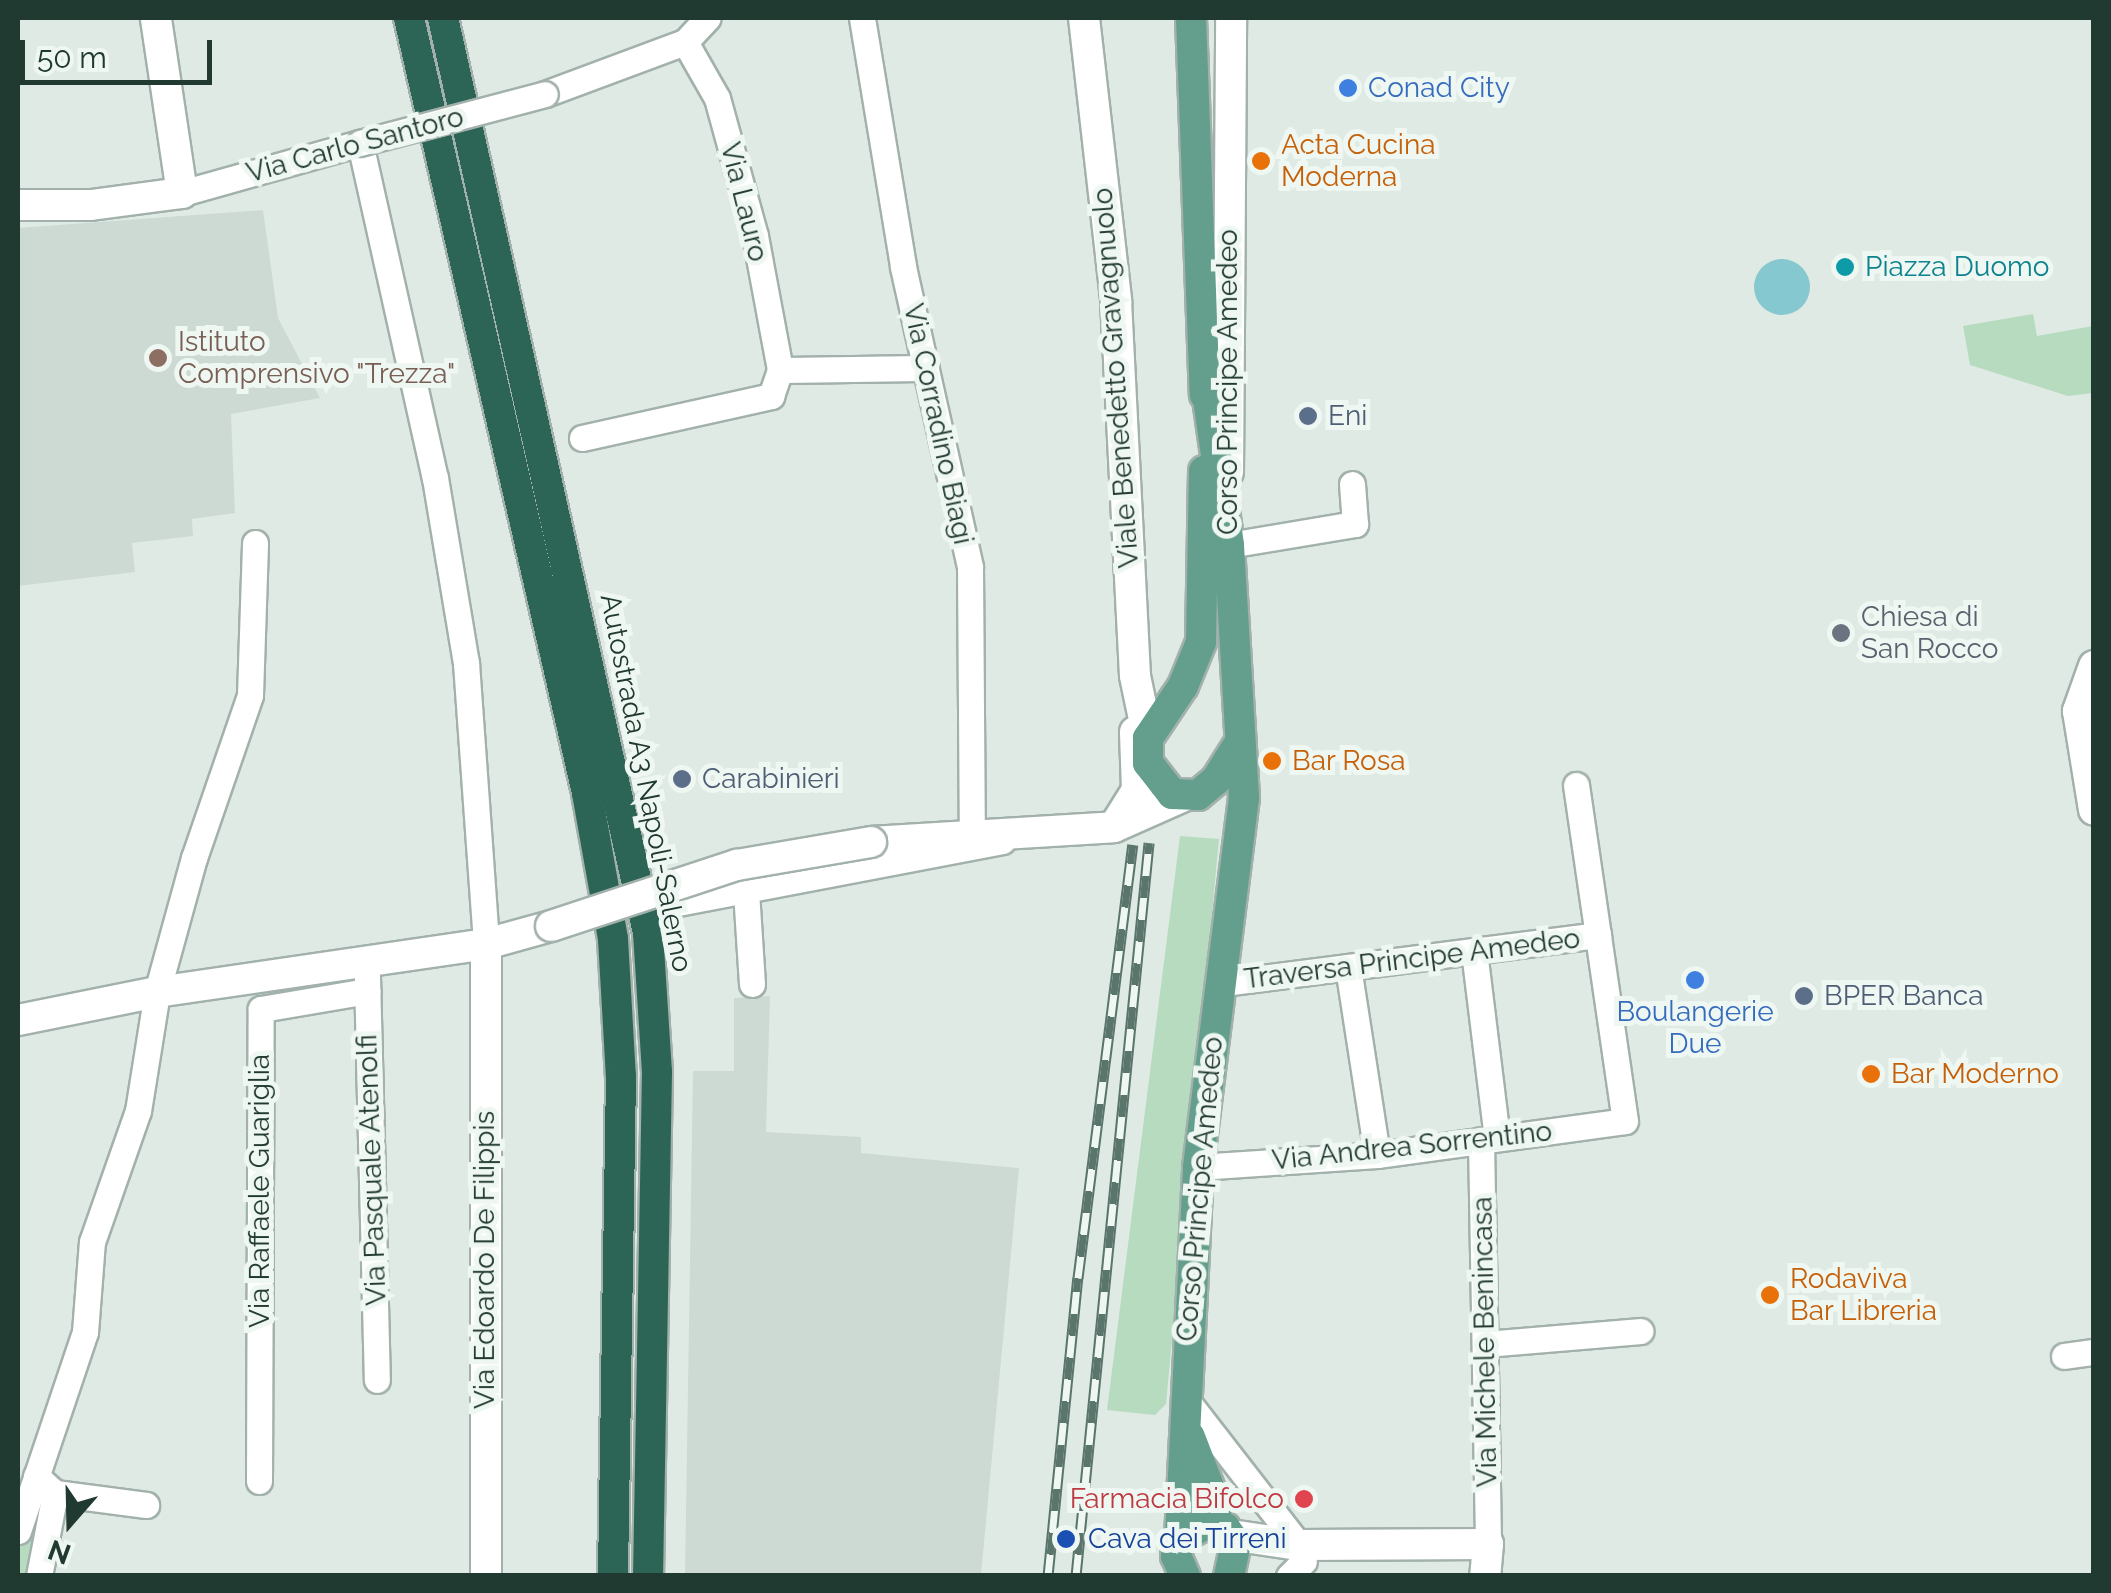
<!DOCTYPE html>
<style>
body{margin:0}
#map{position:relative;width:2111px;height:1593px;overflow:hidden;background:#dfeae4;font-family:Raleway,sans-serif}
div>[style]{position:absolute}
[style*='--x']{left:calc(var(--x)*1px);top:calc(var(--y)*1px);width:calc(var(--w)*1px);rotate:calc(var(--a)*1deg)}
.built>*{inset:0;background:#cddad3}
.green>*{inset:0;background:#b7dbbf}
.water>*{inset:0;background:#86c8cf}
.round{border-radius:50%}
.roads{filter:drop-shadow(2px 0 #a2b1ab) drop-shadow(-2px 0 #a2b1ab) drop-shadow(0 2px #a2b1ab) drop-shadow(0 -2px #a2b1ab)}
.street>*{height:25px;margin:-12.5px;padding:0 12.5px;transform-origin:12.5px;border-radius:12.5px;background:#fff}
.secondary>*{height:30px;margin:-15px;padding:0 15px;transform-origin:15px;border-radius:15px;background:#fff}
.primary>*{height:30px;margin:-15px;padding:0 15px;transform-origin:15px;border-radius:15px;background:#639f8c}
.highway>*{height:30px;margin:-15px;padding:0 15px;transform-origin:15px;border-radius:15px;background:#2c6556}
.rail>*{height:11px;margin-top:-5.5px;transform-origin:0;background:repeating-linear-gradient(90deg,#eff7f2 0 22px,#5a756c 0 44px);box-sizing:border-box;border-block:2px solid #5a756c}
.bridges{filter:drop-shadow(2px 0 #a2b1ab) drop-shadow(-2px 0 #a2b1ab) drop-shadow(0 2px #a2b1ab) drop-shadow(0 -2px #a2b1ab)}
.street-bridge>*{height:25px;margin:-12.5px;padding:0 12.5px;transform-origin:12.5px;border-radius:12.5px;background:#fff}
.secondary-bridge>*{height:30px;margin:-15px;padding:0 15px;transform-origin:15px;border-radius:15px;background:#fff}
.dots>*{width:28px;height:28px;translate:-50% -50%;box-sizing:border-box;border:5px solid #eff7f2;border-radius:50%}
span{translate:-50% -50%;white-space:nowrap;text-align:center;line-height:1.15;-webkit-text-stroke:10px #eff7f2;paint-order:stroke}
.shop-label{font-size:28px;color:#366cbe}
.left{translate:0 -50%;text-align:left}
.street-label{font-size:28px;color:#203931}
.food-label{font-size:28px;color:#c56008}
.culture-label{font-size:28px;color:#0d838f}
.education-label{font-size:28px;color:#785e54}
.service-label{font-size:28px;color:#4e5e75}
.worship-label{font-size:28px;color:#5b616d}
.health-label{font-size:28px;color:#be3a42}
.right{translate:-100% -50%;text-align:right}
.transit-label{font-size:28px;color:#164399}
.frame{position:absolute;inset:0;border:20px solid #203931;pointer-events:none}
.north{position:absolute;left:20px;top:1473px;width:100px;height:100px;-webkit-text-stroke:8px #eff7f2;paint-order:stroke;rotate:200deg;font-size:28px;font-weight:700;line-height:40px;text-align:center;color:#203931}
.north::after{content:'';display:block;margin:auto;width:35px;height:45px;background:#203931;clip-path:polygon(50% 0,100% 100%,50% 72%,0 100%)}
.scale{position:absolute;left:20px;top:40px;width:192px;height:45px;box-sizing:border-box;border:5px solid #203931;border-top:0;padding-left:12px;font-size:30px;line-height:35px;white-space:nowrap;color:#203931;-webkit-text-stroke:8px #eff7f2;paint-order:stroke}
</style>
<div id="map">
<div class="built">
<div style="clip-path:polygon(263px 210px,278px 318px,320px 398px,231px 414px,235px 513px,192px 519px,193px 536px,132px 543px,135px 572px,18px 586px,18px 228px)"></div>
<div style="clip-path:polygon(770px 996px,766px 1132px,861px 1137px,861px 1153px,1019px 1168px,981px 1575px,685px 1575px,693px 1071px,734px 1071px,734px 998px)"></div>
</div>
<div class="green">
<div style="clip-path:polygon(2033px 314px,2037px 336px,2093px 326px,2093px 393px,2068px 396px,1970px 365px,1963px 326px)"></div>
<div style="clip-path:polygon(1180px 836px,1219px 839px,1166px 1404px,1155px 1415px,1107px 1410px)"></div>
<div style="clip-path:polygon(18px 1474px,42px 1521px,29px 1575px,18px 1575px)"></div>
</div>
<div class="water">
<div class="round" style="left:1754px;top:259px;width:56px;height:56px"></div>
</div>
<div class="roads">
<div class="street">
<div style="--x:862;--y:18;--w:252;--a:80.6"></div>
<div style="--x:903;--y:267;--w:307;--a:77.4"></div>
<div style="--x:970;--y:567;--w:267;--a:89.6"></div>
<div style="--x:685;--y:42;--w:64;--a:60.3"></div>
<div style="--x:717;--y:98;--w:143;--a:74.6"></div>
<div style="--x:755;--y:236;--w:136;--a:79.4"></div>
<div style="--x:780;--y:370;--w:146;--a:-0.8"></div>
<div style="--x:545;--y:94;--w:149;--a:-20.4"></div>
<div style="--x:685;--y:42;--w:33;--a:-47"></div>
<div style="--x:182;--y:193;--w:185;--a:-15.7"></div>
<div style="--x:360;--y:143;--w:343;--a:77.4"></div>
<div style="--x:435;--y:478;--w:188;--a:80.5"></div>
<div style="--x:466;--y:663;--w:282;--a:85.9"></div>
<div style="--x:582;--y:438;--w:194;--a:-12.5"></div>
<div style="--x:771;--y:396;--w:28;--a:-71"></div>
<div style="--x:1229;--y:545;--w:128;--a:-9.5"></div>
<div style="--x:1355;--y:524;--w:40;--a:-94.3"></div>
<div style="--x:1576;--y:785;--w:152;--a:81.7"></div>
<div style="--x:678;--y:903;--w:69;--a:-10.8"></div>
<div style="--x:1474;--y:951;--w:188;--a:83"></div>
<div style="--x:1348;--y:967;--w:190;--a:81.2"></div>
<div style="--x:367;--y:976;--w:404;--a:88.6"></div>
<div style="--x:752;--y:984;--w:94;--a:-93.7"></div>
<div style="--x:746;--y:890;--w:261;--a:-10.8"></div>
<div style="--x:1481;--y:1140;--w:404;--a:89"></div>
<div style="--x:1198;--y:1167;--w:179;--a:-3.8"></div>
<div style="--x:1377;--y:1155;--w:250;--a:-7.8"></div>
<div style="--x:1625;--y:1121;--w:188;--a:-98.3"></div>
<div style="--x:1598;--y:935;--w:383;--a:172.7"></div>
<div style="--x:1486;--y:1344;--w:155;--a:-4.8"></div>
<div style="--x:2064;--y:1356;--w:30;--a:-8"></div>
<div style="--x:1184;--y:1397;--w:187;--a:52.2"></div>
<div style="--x:36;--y:1476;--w:25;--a:42"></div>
<div style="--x:55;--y:1493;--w:85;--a:100.9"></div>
<div style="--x:259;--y:1481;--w:472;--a:-89.8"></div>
<div style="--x:261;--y:1009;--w:108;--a:-9.6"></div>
<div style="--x:55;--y:1493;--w:92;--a:7.5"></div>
<div style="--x:18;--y:1531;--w:210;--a:-71.4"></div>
<div style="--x:85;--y:1332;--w:90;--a:-85.6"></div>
<div style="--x:92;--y:1242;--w:139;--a:-70.7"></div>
<div style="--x:138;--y:1111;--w:121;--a:-80.9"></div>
<div style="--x:157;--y:992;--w:139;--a:-74.6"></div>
<div style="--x:194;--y:858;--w:172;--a:-71"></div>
<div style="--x:250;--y:695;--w:152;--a:-88.1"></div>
<div style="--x:1289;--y:1576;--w:21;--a:-45"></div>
</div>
<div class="secondary">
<div style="--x:1084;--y:18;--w:285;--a:83.5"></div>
<div style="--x:1116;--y:301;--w:375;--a:87.1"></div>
<div style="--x:1135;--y:676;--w:63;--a:78.2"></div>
<div style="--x:18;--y:205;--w:73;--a:0"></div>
<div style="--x:91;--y:205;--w:92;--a:-7.5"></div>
<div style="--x:182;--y:193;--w:177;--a:-98.5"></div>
<div style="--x:1228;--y:472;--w:454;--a:-89.6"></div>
<div style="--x:2094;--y:666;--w:48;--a:109.6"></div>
<div style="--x:2078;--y:711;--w:100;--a:80.8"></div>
<div style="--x:1114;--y:827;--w:44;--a:-58.1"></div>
<div style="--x:1137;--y:790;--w:58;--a:-92"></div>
<div style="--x:871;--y:842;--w:243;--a:-3.5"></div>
<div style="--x:1114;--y:827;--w:77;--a:-23.9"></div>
<div style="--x:486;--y:944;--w:632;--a:90"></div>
<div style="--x:18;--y:1020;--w:142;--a:-11.4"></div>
<div style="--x:157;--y:992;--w:332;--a:-8.3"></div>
<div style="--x:486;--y:944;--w:67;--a:-15.5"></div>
<div style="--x:1231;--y:1535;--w:69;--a:8.4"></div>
<div style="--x:1299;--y:1545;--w:189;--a:-0.3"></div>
<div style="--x:1488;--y:1544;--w:32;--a:95"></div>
</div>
<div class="primary">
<div style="--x:1191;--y:18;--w:377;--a:87.9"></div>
<div style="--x:1204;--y:471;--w:171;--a:91"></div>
<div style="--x:1201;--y:642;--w:48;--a:112.2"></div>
<div style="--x:1183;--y:686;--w:63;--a:123.9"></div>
<div style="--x:1148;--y:738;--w:25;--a:90"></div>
<div style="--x:1148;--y:763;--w:39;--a:52"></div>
<div style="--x:1172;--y:794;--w:26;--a:2"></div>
<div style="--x:1198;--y:795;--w:23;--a:-40"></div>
<div style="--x:1216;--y:780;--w:41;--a:-57.8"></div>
<div style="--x:1190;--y:1437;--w:73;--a:69.1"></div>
<div style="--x:1216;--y:1505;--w:19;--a:90"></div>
<div style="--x:1180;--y:1538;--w:371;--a:-87.2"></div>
<div style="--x:1198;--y:1167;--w:372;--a:-82.9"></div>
<div style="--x:1244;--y:798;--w:253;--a:-93.4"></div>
<div style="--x:1229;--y:545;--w:169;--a:-98.2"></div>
<div style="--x:1185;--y:1576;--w:22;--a:-114"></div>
<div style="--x:1176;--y:1556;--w:18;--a:-77"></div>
<div style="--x:1180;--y:1538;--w:32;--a:-28"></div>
<div style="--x:1208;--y:1523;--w:18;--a:16"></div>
<div style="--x:1225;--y:1528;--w:19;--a:54"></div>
<div style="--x:1236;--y:1543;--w:34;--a:102"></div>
</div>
<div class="highway">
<div style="--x:409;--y:18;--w:795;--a:77.06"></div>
<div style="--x:587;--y:793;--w:148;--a:79.9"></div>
<div style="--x:613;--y:939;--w:137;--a:86.7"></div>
<div style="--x:621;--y:1076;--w:500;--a:90.92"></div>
<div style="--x:443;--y:18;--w:938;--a:77.37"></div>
<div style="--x:648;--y:933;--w:139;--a:86.3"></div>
<div style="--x:657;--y:1072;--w:504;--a:91.02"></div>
</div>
</div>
<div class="rail">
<div style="--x:1048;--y:1576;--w:300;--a:-84.3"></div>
<div style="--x:1078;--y:1278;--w:437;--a:-82.8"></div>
<div style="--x:1076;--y:1576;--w:737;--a:-84.31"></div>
</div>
<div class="bridges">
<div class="street-bridge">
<div style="--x:360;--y:143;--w:191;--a:-14.8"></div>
</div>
<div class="secondary-bridge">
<div style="--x:551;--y:926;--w:196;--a:-18.2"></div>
<div style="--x:737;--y:865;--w:136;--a:-9.7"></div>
</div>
</div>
<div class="dots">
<div style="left:1348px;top:88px;background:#3f7fe0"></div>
<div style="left:1261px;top:161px;background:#e8710a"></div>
<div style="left:1845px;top:267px;background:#0f9aa8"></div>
<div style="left:158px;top:358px;background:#8d6e63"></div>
<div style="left:1308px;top:416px;background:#5c6f8a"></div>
<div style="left:1841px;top:633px;background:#6b7280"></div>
<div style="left:1272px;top:761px;background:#e8710a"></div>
<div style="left:682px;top:779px;background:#5c6f8a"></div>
<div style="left:1695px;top:980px;background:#3f7fe0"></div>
<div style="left:1804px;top:996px;background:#5c6f8a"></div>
<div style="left:1871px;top:1074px;background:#e8710a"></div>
<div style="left:1770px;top:1295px;background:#e8710a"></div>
<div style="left:1304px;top:1499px;background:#e0444e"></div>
<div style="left:1066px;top:1539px;background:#1a4fb4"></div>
</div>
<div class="shop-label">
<span class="left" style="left:1368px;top:88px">Conad City</span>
<span style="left:1695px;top:1028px">Boulangerie<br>Due</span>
</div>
<div class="street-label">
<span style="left:355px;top:145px;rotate:-15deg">Via Carlo Santoro</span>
<span style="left:744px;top:202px;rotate:76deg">Via Lauro</span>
<span style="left:1116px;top:378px;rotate:-94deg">Viale Benedetto Gravagnuolo</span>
<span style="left:1228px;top:382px;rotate:-90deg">Corso Principe Amedeo</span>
<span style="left:938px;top:424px;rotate:78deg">Via Corradino Biagi</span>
<span style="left:646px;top:783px;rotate:79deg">Autostrada A3 Napoli-Salerno</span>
<span style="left:1412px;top:959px;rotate:-7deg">Traversa Principe Amedeo</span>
<span style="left:1412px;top:1146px;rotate:-6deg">Via Andrea Sorrentino</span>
<span style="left:372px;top:1170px;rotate:-92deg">Via Pasquale Atenolfi</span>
<span style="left:1200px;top:1189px;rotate:-85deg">Corso Principe Amedeo</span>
<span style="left:260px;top:1191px;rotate:-90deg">Via Raffaele Guariglia</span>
<span style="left:485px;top:1260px;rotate:-90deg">Via Edoardo De Filippis</span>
<span style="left:1485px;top:1342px;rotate:-91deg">Via Michele Benincasa</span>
</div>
<div class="food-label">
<span class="left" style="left:1281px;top:161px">Acta Cucina<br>Moderna</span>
<span class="left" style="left:1292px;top:761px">Bar Rosa</span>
<span class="left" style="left:1891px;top:1074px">Bar Moderno</span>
<span class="left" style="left:1790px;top:1295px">Rodaviva<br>Bar Libreria</span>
</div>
<div class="culture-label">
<span class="left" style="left:1865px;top:267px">Piazza Duomo</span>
</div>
<div class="education-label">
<span class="left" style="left:178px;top:358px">Istituto<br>Comprensivo "Trezza"</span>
</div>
<div class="service-label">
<span class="left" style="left:1328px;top:416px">Eni</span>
<span class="left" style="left:702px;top:779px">Carabinieri</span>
<span class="left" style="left:1824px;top:996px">BPER Banca</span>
</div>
<div class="worship-label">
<span class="left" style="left:1861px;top:633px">Chiesa di<br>San Rocco</span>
</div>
<div class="health-label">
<span class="right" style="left:1284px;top:1499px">Farmacia Bifolco</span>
</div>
<div class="transit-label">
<span class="left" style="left:1088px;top:1539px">Cava dei Tirreni</span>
</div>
<div class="frame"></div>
<div class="north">N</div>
<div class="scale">50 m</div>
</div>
